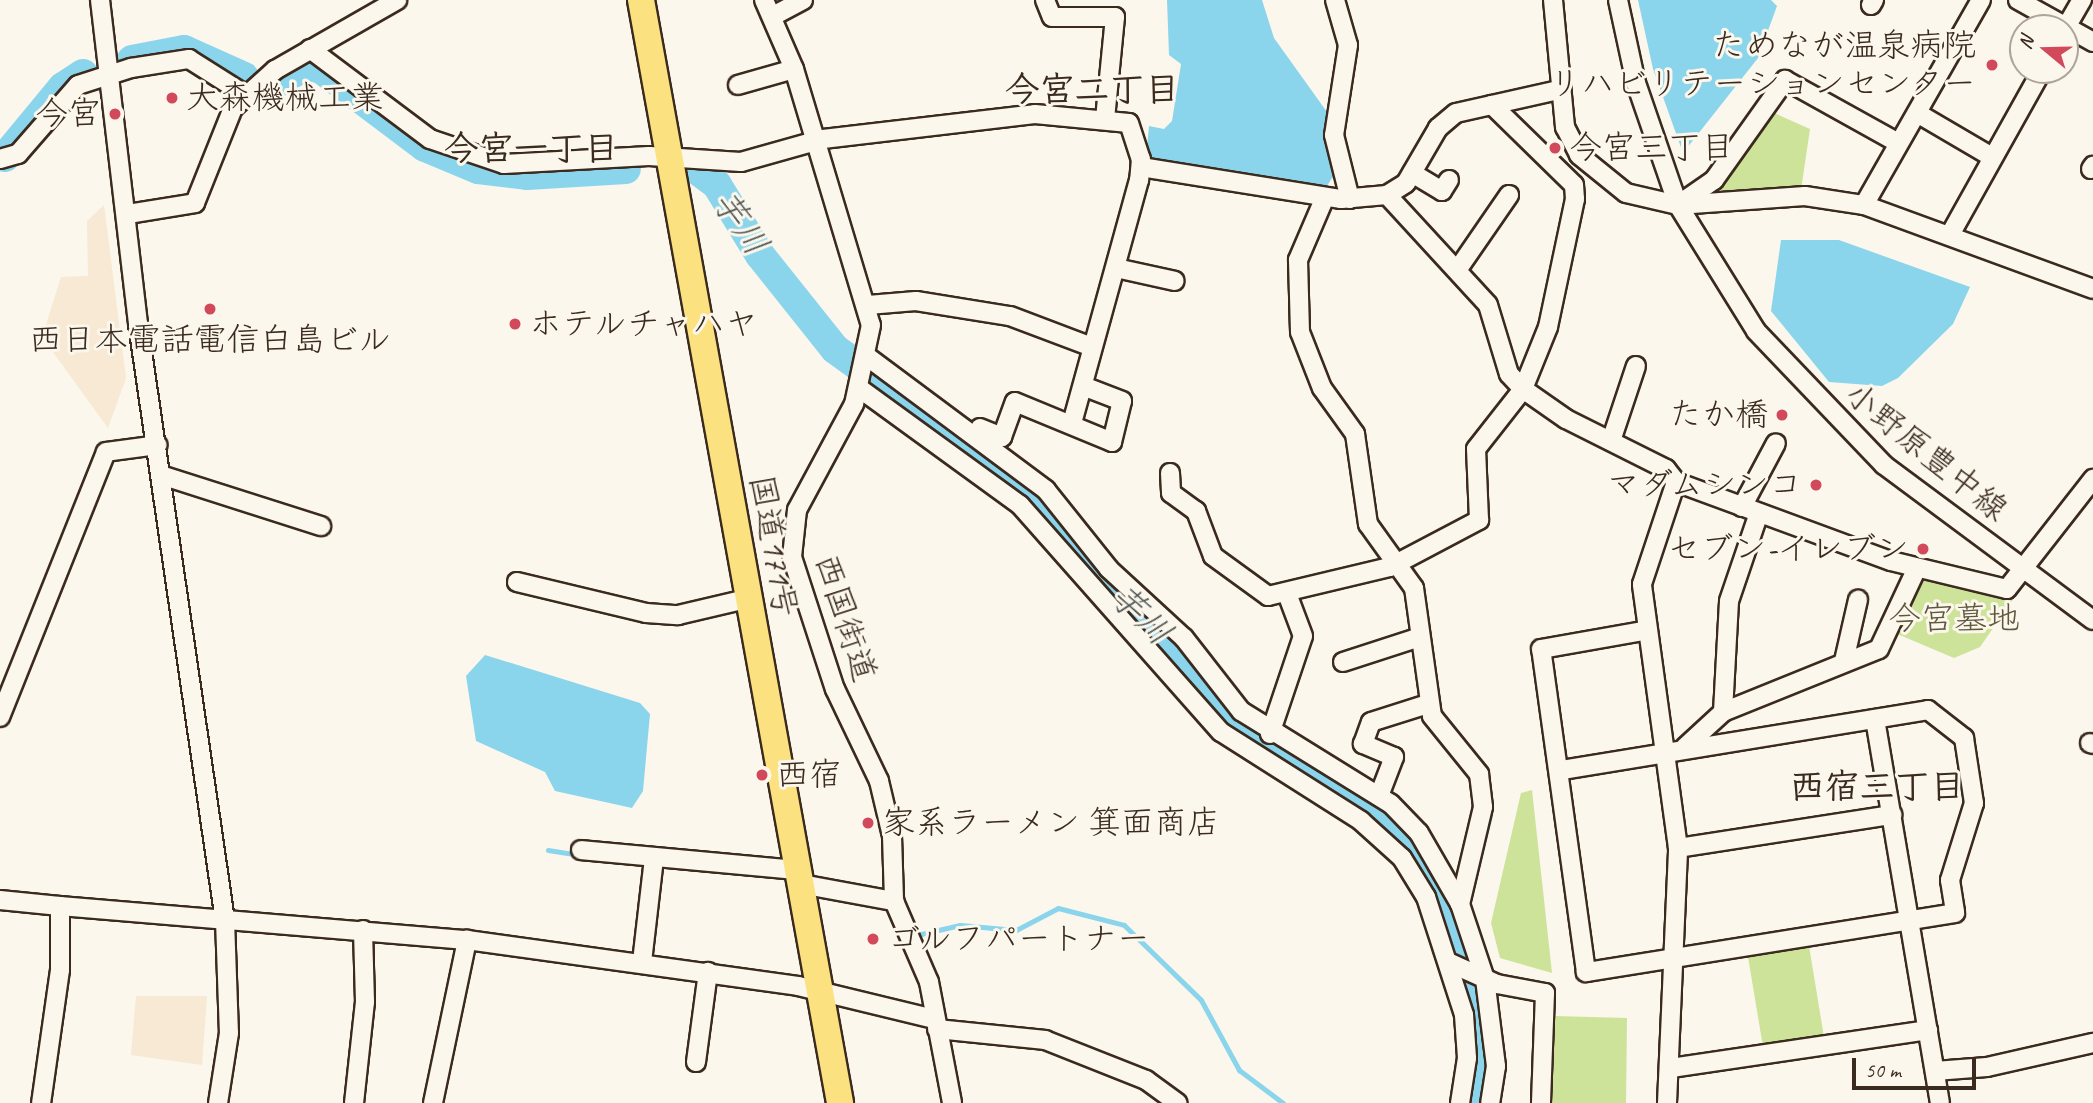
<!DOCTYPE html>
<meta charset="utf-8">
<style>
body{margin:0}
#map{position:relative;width:2093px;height:1103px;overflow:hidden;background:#fbf7ec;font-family:Caveat,"Klee One",sans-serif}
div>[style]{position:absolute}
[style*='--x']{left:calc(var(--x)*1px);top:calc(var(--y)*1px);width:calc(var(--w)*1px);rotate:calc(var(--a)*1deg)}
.built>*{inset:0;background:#f7e9d4}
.green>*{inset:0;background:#cce399}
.water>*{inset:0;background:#8bd5ec}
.stream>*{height:5px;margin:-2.5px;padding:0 2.5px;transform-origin:2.5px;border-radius:2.5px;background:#8bd5ec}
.river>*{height:30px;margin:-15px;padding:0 15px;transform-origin:15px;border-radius:15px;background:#8bd5ec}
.roads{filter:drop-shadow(2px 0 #3b2a1e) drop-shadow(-2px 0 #3b2a1e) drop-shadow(0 2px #3b2a1e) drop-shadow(0 -2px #3b2a1e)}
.minor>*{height:18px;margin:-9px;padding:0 9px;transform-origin:9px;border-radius:9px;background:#fbf7ec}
.highway>*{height:26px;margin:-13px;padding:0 13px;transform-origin:13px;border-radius:13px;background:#fbe180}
.dots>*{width:19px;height:19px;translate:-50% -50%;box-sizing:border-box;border:4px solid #fbf7ec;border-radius:50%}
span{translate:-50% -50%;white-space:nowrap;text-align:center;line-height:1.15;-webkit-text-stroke:6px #fbf7ec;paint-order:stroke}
.poi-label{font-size:33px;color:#3b2a1e}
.right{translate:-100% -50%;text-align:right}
.left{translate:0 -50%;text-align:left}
.street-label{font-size:33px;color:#3b2a1e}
.park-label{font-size:33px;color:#5f583d}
.neighbourhood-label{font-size:35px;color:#3b2a1e;font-weight:700}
.water-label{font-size:35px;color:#4f5552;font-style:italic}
.north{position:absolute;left:2009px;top:14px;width:70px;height:70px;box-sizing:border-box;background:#fbf7ec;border:2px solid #aea59a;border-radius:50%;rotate:289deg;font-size:19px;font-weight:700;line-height:28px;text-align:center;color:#3b2a1e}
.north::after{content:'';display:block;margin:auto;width:24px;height:32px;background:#d1495b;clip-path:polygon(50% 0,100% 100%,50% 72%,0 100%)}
.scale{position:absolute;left:1852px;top:1058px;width:124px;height:32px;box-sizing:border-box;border:4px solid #3b2a1e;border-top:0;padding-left:9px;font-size:21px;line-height:24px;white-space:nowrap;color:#3b2a1e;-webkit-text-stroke:5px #fbf7ec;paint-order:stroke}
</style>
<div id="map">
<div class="built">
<div style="clip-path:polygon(104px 205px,126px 378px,108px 428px,42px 337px,61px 277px,88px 276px,87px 221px)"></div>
<div style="clip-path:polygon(136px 996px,207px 996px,202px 1065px,131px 1055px)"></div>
</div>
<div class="green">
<div style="clip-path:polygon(1772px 112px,1810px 129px,1801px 190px,1724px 195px,1718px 186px)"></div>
<div style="clip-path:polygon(1923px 575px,1989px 592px,2016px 595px,1980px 647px,1954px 658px,1895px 633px)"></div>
<div style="clip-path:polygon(1532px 790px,1552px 973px,1500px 958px,1491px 923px,1521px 793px)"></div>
<div style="clip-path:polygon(1809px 946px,1824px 1037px,1763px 1047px,1748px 957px)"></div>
<div style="clip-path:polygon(1554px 1016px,1627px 1018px,1626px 1103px,1545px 1103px)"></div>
</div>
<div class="water">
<div style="clip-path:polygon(1167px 0,1262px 0,1274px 38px,1332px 119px,1341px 180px,1332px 178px,1325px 189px,1146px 158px,1149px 126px,1164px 129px,1172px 121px,1181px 64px,1169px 55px)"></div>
<div style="clip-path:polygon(1638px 0,1771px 0,1777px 6px,1758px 58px,1683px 153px,1653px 69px)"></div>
<div style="clip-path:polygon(1781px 240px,1839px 240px,1970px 287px,1953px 324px,1898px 378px,1882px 386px,1829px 382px,1771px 311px)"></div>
<div style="clip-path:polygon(485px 655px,640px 703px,650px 714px,643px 791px,632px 808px,555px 791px,545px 772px,476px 741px,466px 676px)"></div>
</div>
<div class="stream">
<div style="--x:1362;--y:433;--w:33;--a:79"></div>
<div style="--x:1409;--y:565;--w:21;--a:59"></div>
<div style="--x:1455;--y:732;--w:45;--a:49.5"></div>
<div style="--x:1484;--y:766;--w:39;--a:81"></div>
<div style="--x:548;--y:850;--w:31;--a:9"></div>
<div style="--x:1469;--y:900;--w:88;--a:-76.1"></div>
<div style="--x:921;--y:934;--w:40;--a:-13"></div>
<div style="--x:960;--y:925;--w:56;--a:5.1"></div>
<div style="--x:1016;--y:930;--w:47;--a:-27.6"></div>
<div style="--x:1058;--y:908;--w:68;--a:14.4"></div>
<div style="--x:1124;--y:925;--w:107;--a:44.2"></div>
<div style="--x:1201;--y:1000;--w:80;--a:61.5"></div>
<div style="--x:1239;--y:1070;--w:55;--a:36.9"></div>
</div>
<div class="river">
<div style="--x:132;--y:60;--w:53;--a:-10.9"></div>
<div style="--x:184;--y:50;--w:66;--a:24.2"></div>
<div style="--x:270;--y:87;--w:41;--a:-31"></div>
<div style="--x:305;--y:66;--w:15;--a:8"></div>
<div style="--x:320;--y:68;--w:131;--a:37"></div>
<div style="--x:425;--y:147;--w:57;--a:22.5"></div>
<div style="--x:478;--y:169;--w:49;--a:7"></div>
<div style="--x:527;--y:175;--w:99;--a:-3.5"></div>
<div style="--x:5;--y:157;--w:91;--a:-50.4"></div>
<div style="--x:63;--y:87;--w:24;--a:-33"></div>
<div style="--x:700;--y:172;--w:21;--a:37"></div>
<div style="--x:717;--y:185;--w:82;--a:58.4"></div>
<div style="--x:760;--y:255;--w:120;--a:51.4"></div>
<div style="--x:835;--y:349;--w:237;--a:35.9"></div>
<div style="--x:1027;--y:488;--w:114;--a:50"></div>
<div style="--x:1100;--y:575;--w:90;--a:42.7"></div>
<div style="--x:1166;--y:636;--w:109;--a:51.3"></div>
<div style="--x:1234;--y:721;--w:169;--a:32.5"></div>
<div style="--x:1377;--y:812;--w:42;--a:42.1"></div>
<div style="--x:1408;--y:840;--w:50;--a:54.7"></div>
<div style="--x:1437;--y:881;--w:104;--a:70.9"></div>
<div style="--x:1471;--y:979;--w:68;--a:79.8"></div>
<div style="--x:1483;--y:1046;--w:57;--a:94"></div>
</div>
<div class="roads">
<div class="minor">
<div style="--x:100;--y:0;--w:326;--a:83.3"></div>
<div style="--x:138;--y:324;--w:602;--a:81.7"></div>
<div style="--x:225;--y:920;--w:113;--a:88"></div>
<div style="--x:229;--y:1033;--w:71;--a:98.9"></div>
<div style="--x:764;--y:0;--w:75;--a:66.5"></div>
<div style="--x:794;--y:69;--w:267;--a:73.3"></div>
<div style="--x:871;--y:325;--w:81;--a:102.1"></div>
<div style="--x:854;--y:404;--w:120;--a:118.3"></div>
<div style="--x:797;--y:510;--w:47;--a:96.1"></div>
<div style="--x:792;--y:557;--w:139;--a:72"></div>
<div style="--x:835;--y:689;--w:102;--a:64.4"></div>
<div style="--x:879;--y:781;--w:57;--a:76.7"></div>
<div style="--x:892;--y:836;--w:65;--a:88.2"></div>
<div style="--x:894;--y:901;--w:88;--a:66.6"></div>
<div style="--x:929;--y:982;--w:123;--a:79.2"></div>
<div style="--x:1045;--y:0;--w:18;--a:68"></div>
<div style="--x:1052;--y:17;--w:63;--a:0"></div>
<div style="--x:1115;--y:17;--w:102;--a:95.6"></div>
<div style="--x:1335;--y:0;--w:47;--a:73.9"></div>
<div style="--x:1348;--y:45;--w:91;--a:98.8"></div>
<div style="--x:1334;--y:135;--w:66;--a:76"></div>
<div style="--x:1553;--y:0;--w:128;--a:84.6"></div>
<div style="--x:1565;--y:127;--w:31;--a:63"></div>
<div style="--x:1579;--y:155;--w:60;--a:39"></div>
<div style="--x:1626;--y:193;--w:53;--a:13"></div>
<div style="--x:1678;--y:205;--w:127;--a:-4.1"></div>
<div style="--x:1805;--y:196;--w:60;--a:8.7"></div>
<div style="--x:1864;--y:205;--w:244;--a:20.1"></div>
<div style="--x:1618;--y:0;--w:85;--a:77.8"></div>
<div style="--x:1636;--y:83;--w:129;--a:71"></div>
<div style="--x:1678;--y:205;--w:148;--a:58.2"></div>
<div style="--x:1756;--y:331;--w:185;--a:46.3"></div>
<div style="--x:1884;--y:465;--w:260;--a:36.6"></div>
<div style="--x:2018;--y:0;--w:86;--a:29.2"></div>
<div style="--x:1871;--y:5;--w:6;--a:-59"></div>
<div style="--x:773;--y:16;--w:34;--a:-28"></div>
<div style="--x:2065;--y:29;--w:34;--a:-60"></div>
<div style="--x:310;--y:49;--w:150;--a:36.9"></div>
<div style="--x:430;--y:139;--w:78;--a:18.7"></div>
<div style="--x:504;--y:164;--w:145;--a:-3.2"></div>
<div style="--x:649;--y:156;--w:92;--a:3.7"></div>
<div style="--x:741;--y:162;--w:85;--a:-15.7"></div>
<div style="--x:823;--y:139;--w:213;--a:-6.7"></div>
<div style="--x:1035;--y:114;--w:94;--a:5.5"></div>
<div style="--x:1129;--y:123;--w:38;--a:72"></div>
<div style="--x:1141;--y:159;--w:21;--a:95"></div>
<div style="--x:1139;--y:180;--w:253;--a:105.4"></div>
<div style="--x:738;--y:85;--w:58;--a:-15.9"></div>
<div style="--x:1917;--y:113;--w:87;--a:30.4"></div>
<div style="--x:0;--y:159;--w:19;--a:-16"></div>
<div style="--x:18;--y:154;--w:91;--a:-49"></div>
<div style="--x:78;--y:85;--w:56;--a:-17.8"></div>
<div style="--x:131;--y:68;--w:59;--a:-8.8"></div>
<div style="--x:189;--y:59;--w:67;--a:32.3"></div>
<div style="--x:1141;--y:167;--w:203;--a:9.1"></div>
<div style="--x:1341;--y:199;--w:46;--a:-5"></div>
<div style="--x:1387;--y:195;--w:149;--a:47.4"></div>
<div style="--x:1488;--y:305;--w:72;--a:73.1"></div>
<div style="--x:1509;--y:374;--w:21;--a:47"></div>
<div style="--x:1523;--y:389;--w:52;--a:34.9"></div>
<div style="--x:1566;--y:419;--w:112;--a:26.6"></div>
<div style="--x:1666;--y:469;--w:16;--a:52"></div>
<div style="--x:1676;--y:482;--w:229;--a:20.2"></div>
<div style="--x:1891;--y:561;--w:119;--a:13.6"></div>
<div style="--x:2007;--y:589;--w:140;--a:-52"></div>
<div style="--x:2091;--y:169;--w:4;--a:-56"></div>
<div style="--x:1412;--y:173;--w:35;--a:31"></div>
<div style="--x:1442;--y:191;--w:13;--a:-58"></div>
<div style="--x:1387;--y:195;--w:22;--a:-32"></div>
<div style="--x:1406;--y:183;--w:64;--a:-59.8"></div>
<div style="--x:1438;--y:128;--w:23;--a:-40"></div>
<div style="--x:1456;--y:113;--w:105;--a:-12.7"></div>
<div style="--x:1325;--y:197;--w:69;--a:113.2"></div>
<div style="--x:1298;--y:260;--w:72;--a:88.4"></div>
<div style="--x:1300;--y:332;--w:60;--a:68.6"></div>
<div style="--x:1322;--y:388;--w:57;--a:54.3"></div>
<div style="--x:1355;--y:434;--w:91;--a:81.8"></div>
<div style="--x:1368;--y:524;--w:79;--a:54.3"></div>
<div style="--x:1414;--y:588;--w:129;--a:82"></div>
<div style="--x:1432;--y:716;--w:75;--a:51"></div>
<div style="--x:1479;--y:774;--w:33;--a:83"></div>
<div style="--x:1483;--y:807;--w:100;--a:103.3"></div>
<div style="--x:1678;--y:205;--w:44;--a:-34.8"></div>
<div style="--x:1714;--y:180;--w:123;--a:-54.6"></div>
<div style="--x:1785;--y:80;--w:129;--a:29.1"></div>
<div style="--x:1864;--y:205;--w:236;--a:-60.3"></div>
<div style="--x:128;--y:214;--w:68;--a:-9.3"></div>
<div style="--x:195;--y:203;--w:102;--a:-68.2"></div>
<div style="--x:233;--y:108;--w:57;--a:-42.1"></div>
<div style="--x:275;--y:70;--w:141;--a:-29.8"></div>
<div style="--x:1951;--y:233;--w:187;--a:-60.8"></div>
<div style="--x:1116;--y:268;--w:60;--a:12.4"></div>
<div style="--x:1458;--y:269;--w:90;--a:-55.4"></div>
<div style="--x:868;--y:305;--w:48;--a:-4.8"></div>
<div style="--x:916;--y:301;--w:95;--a:9.1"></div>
<div style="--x:1010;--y:316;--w:88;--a:20.7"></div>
<div style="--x:869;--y:358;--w:221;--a:36.7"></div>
<div style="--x:1046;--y:490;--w:101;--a:51.4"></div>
<div style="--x:1109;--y:569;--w:102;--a:42.6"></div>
<div style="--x:1184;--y:638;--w:93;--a:52"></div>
<div style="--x:1241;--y:711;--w:176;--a:31.8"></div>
<div style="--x:1391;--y:804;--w:40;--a:46"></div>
<div style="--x:1419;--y:833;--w:82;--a:60"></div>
<div style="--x:1460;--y:904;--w:79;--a:71.6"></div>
<div style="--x:1485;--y:979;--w:88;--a:82.8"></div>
<div style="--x:1496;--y:1066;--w:37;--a:99"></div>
<div style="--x:859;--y:388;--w:199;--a:36"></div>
<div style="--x:1020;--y:505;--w:303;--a:48.5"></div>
<div style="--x:1221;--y:732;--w:166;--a:32.4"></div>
<div style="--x:1361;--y:821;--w:55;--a:42.1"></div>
<div style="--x:1402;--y:858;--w:46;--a:58.4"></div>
<div style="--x:1426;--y:897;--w:124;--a:72.1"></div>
<div style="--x:1464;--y:1015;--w:43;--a:86"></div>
<div style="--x:1467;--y:1058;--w:46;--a:98.8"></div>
<div style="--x:980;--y:428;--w:24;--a:22"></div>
<div style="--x:1002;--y:437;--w:37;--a:-70"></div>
<div style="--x:1015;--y:402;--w:105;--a:22.4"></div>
<div style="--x:1112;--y:442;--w:42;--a:-76.3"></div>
<div style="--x:1122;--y:401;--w:39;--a:-159"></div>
<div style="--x:1611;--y:441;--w:79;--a:-71.6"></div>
<div style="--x:1170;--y:473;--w:20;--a:87"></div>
<div style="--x:1171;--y:493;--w:31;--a:36"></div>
<div style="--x:1196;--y:511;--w:48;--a:69.3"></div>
<div style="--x:1213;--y:556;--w:68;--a:36"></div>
<div style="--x:1268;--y:596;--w:125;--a:-13.4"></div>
<div style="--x:1390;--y:567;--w:101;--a:-27.8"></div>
<div style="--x:1479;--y:520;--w:71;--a:-92.4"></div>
<div style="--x:1476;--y:449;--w:76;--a:-51.9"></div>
<div style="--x:1523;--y:389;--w:67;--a:-68"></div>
<div style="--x:1548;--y:327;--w:131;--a:-78.1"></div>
<div style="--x:1575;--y:199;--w:14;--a:-94"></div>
<div style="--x:1574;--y:185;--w:115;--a:-135.7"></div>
<div style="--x:164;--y:476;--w:165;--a:17.7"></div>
<div style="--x:1742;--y:507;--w:72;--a:-62"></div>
<div style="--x:517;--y:582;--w:133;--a:13.5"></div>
<div style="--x:646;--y:613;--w:32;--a:4"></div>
<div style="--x:678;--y:615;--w:70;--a:-13.2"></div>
<div style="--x:1844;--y:661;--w:63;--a:-77.1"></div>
<div style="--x:1343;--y:662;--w:81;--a:-18"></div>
<div style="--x:1723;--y:712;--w:111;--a:-86.9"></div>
<div style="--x:1729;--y:601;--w:93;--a:-71.2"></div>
<div style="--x:0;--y:717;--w:285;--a:-68.2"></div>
<div style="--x:106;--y:452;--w:52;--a:-7.7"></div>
<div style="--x:1875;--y:719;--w:389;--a:80.4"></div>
<div style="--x:1270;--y:734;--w:103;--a:-71.4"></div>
<div style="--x:1303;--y:636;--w:43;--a:-110.6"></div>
<div style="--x:2090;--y:743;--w:3;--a:18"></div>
<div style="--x:1685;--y:747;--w:52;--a:-42.6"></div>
<div style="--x:1723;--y:712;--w:168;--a:-22"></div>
<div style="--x:1879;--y:649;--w:89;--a:-64.9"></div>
<div style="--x:1562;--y:770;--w:371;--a:-9.3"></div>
<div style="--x:1928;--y:710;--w:46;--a:37.9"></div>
<div style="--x:1964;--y:738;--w:66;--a:81.3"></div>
<div style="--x:1974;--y:803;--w:81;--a:107.3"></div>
<div style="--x:1950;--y:880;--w:33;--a:81"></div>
<div style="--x:1955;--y:913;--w:374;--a:170.9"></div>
<div style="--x:1586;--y:972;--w:326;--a:-97.9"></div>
<div style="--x:1541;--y:649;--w:104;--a:-10"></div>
<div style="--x:1379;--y:796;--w:42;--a:-69"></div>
<div style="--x:1394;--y:757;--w:34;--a:-157"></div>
<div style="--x:1363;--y:744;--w:23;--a:-70"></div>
<div style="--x:1371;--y:722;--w:60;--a:-17.5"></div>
<div style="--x:1678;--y:848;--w:217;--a:-8.8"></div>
<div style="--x:581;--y:850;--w:218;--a:5.3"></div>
<div style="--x:801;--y:884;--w:95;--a:10.4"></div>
<div style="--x:0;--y:900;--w:60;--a:5.7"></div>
<div style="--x:60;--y:906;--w:64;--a:90"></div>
<div style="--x:60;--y:970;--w:134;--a:98.1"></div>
<div style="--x:60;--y:906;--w:408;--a:4.8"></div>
<div style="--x:467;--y:940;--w:334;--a:7.9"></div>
<div style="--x:798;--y:986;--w:140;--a:13.6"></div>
<div style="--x:642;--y:962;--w:104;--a:-83.4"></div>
<div style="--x:1448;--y:962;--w:54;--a:24.2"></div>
<div style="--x:1497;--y:984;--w:49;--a:10.6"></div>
<div style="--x:1545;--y:993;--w:110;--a:92.1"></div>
<div style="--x:937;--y:1029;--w:109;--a:5.8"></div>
<div style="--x:1045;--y:1040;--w:109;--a:21.6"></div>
<div style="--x:1146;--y:1080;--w:39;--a:36"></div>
<div style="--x:696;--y:1062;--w:91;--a:-82.4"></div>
<div style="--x:1671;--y:1068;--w:260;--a:-8.4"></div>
<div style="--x:1935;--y:1071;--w:52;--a:-4.4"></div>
<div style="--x:1987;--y:1067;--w:109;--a:-12.8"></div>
<div style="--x:354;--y:1103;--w:102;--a:-83.8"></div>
<div style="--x:365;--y:1002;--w:72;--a:-91.6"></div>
<div style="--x:433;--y:1103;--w:167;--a:-78.2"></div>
<div style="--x:1667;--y:1103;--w:255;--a:-87.5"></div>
<div style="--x:1678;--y:848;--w:266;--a:-97.8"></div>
<div style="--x:1642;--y:584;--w:108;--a:-71.6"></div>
</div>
<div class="highway">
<div style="--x:641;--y:0;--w:1121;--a:79.77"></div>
</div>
</div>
<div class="dots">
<div style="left:1992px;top:65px;background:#d1495b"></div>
<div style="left:172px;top:98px;background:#d1495b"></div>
<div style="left:115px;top:114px;background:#d1495b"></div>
<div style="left:1555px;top:148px;background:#d1495b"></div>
<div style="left:210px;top:309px;background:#d1495b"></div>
<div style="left:515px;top:324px;background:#d1495b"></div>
<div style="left:1782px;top:415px;background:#d1495b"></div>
<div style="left:1816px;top:485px;background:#d1495b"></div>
<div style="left:1923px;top:549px;background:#d1495b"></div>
<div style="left:762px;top:775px;background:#d1495b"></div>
<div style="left:868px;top:823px;background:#d1495b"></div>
<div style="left:873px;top:939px;background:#d1495b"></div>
</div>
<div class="poi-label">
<span class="right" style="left:1976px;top:65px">ためなが温泉病院<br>リハビリテーションセンター</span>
<span class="left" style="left:186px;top:98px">大森機械工業</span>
<span class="right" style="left:101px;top:114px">今宮</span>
<span class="left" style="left:1569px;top:148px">今宮三丁目</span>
<span class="left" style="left:529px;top:324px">ホテルチャハヤ</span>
<span style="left:210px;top:340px">西日本電話電信白島ビル</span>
<span class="right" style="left:1768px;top:415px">たか橋</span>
<span class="right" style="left:1802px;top:485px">マダムシンコ</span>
<span class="right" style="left:1909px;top:549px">セブン-イレブン</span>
<span class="left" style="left:776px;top:775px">西宿</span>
<span class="left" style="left:882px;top:823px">家系ラーメン 箕面商店</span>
<span class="left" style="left:887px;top:939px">ゴルフパートナー</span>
</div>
<div class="street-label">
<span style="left:1926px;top:452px;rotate:39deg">小野原豊中線</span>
<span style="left:773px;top:546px;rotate:80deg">国道171号</span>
<span style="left:845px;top:618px;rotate:72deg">西国街道</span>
</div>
<div class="park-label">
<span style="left:1954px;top:619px">今宮墓地</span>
</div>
<div class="neighbourhood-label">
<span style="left:1092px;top:90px">今宮二丁目</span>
<span style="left:531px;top:149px">今宮一丁目</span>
<span style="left:1877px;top:787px">西宿三丁目</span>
</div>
<div class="water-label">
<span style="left:740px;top:223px;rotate:55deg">芋川</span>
<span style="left:1141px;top:615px;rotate:44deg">芋川</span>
</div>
<div class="north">N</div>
<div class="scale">50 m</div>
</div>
